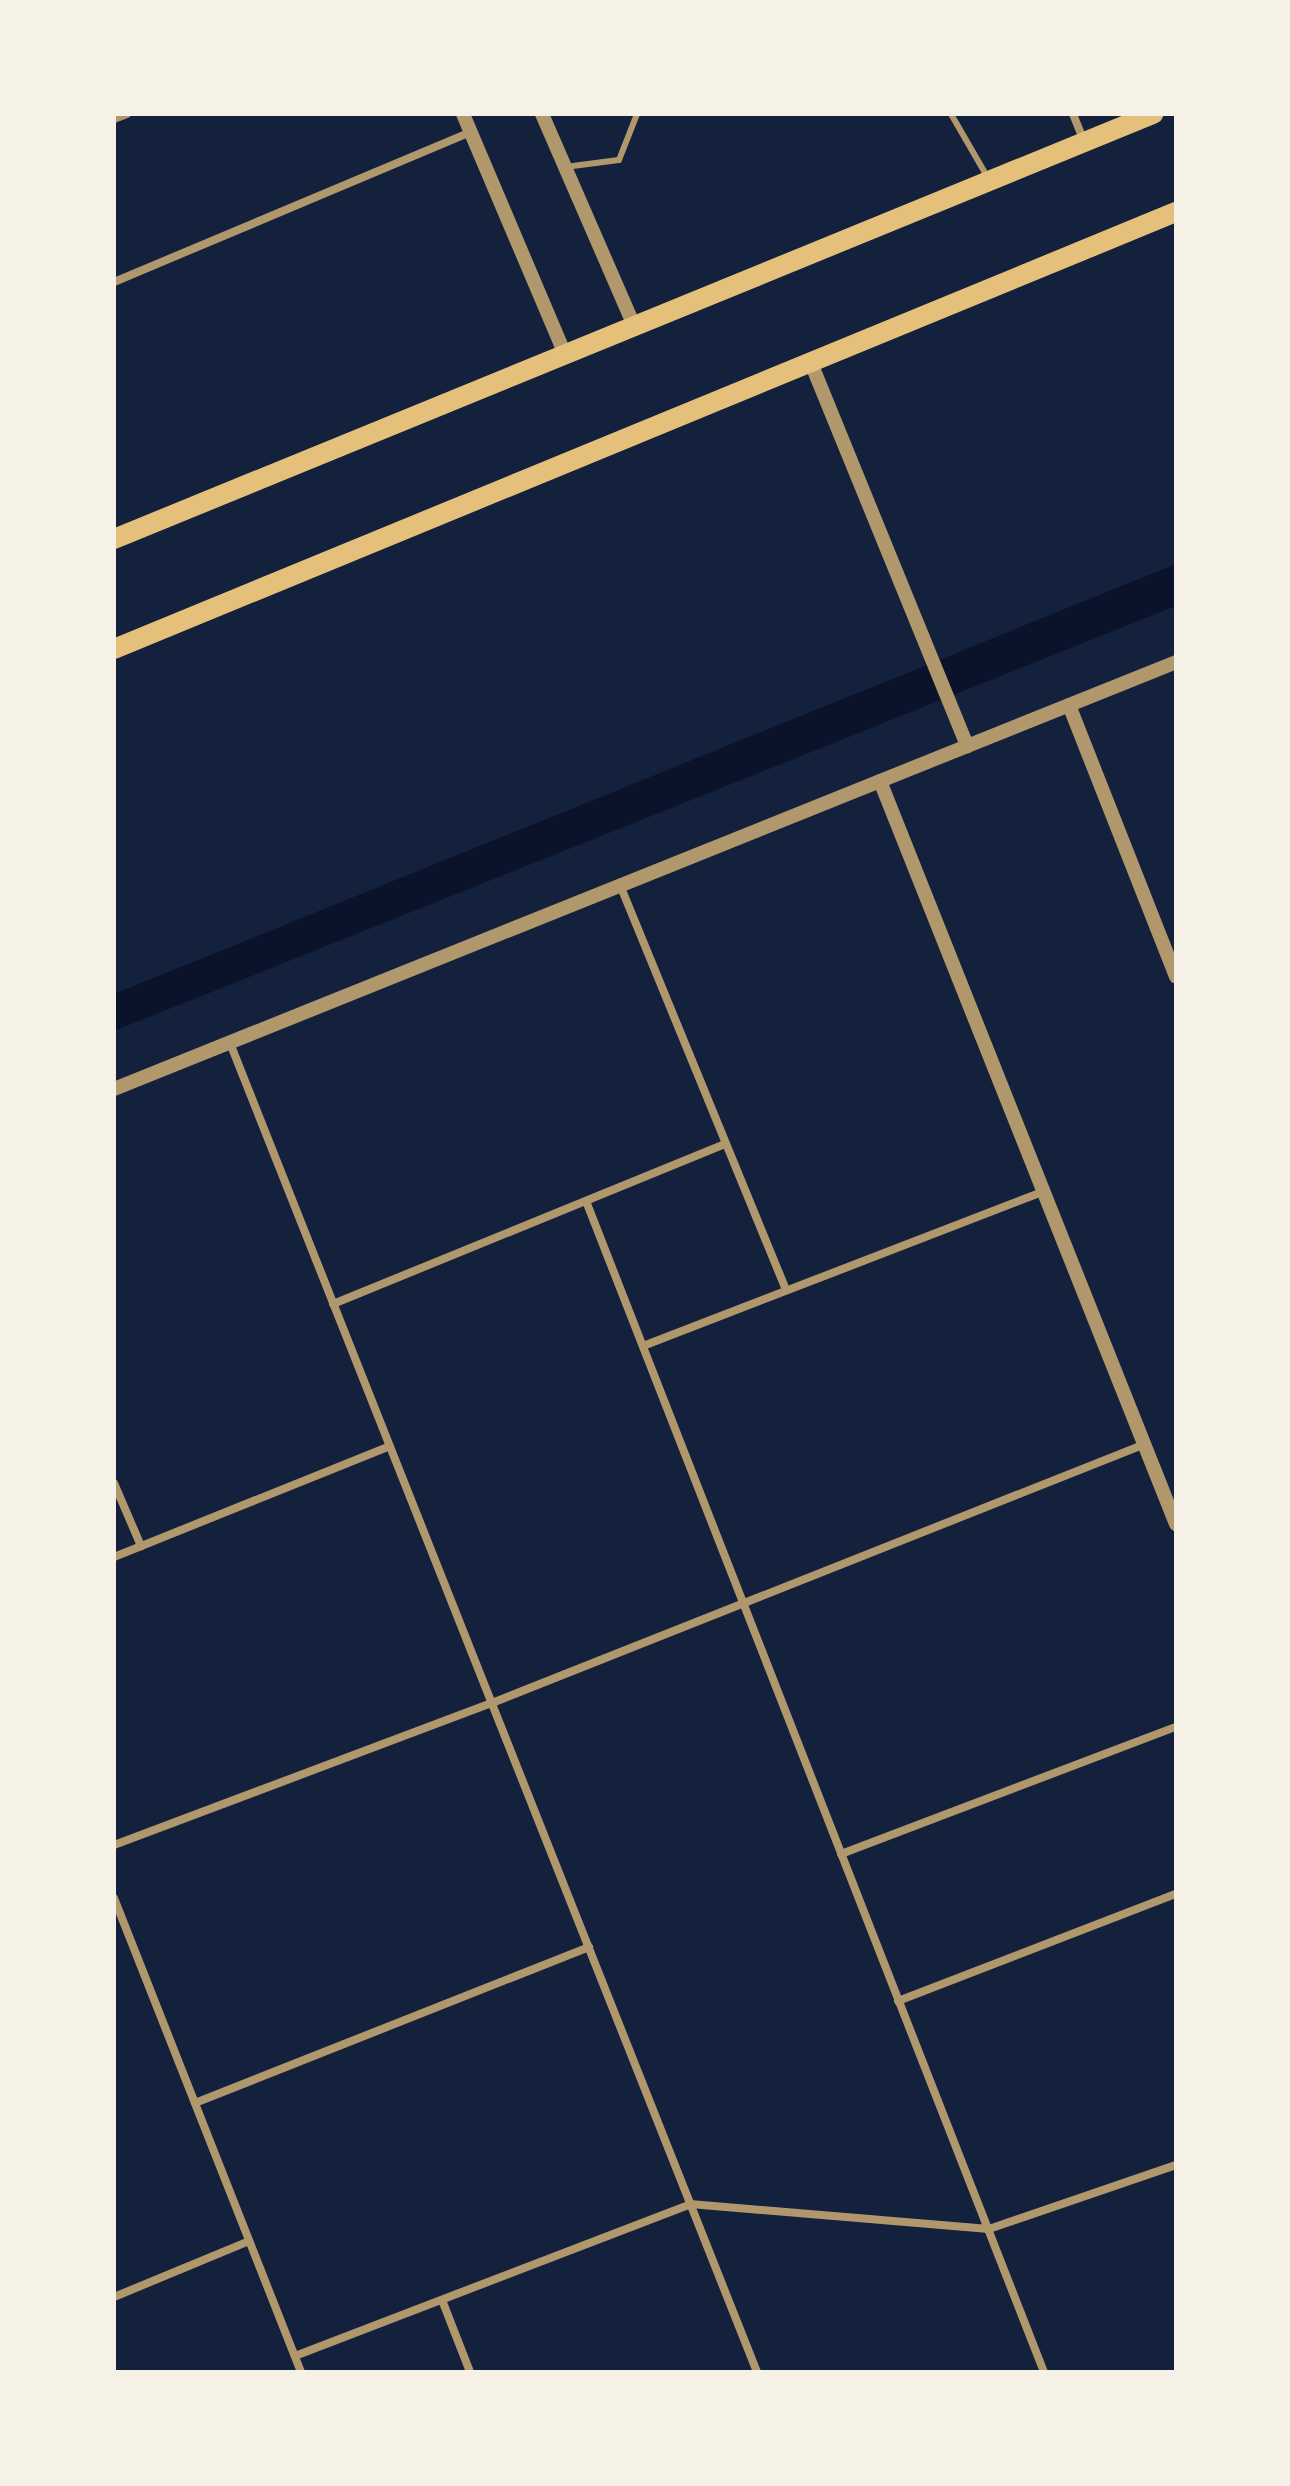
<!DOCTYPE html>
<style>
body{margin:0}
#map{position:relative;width:1290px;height:2486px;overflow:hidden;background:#14213d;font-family:"Space Grotesk",sans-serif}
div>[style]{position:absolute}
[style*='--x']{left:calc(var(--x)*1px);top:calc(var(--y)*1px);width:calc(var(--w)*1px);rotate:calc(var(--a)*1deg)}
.water>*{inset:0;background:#0b132b}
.service>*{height:6px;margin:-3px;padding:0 3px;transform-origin:3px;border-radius:3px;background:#b1986c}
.minor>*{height:8px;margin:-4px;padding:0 4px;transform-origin:4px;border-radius:4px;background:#b1986c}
.tertiary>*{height:14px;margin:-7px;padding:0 7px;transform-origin:7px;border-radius:7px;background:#b1986c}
.primary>*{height:20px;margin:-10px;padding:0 10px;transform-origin:10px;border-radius:10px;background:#e5c07b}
span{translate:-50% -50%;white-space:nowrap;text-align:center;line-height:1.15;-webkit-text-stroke:8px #f6f1e7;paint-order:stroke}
.frame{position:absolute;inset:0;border:116px solid #f6f1e7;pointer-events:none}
</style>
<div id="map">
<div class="water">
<div style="clip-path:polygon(1176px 564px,1176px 606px,114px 1031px,114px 994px)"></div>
</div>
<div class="service">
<div style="--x:951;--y:114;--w:74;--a:60"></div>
<div style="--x:565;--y:167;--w:54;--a:-7.4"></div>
<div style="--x:619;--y:160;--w:49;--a:-68.6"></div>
</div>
<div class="minor">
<div style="--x:1073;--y:114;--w:29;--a:68"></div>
<div style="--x:114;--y:119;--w:14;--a:-21"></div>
<div style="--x:114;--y:282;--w:386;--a:-22.8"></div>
<div style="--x:620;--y:885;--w:438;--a:67.7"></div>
<div style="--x:230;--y:1043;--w:1430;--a:68.37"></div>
<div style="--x:586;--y:1201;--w:1257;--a:68.64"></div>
<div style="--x:333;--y:1304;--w:424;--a:-22.2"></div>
<div style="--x:643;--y:1346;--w:430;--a:-21.1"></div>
<div style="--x:114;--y:1483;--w:69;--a:66.8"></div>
<div style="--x:114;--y:1557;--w:297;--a:-21.9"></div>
<div style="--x:114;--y:1845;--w:404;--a:-20.6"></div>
<div style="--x:492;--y:1703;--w:702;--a:-21.63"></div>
<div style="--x:841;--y:1854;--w:358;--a:-20.8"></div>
<div style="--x:114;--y:1898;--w:510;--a:68.47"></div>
<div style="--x:898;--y:2001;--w:298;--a:-21.1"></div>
<div style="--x:195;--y:2103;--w:424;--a:-21.6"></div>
<div style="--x:114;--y:2297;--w:146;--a:-22.5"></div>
<div style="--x:442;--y:2300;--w:77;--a:68.7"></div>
<div style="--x:295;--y:2356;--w:423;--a:-21"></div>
<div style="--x:690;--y:2204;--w:300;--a:4.8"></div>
<div style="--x:989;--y:2229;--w:198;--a:-18.9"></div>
</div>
<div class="tertiary">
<div style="--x:463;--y:114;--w:261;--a:67"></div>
<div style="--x:542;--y:114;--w:231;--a:66.5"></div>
<div style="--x:811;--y:363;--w:414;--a:67.8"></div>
<div style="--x:1069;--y:705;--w:292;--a:68.5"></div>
<div style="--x:880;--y:781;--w:800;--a:68.28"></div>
<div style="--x:114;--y:1089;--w:1145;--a:-21.9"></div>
</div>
<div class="primary">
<div style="--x:114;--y:539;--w:1123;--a:-22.25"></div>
<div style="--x:114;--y:649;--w:1148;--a:-22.37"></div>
</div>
<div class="frame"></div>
</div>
